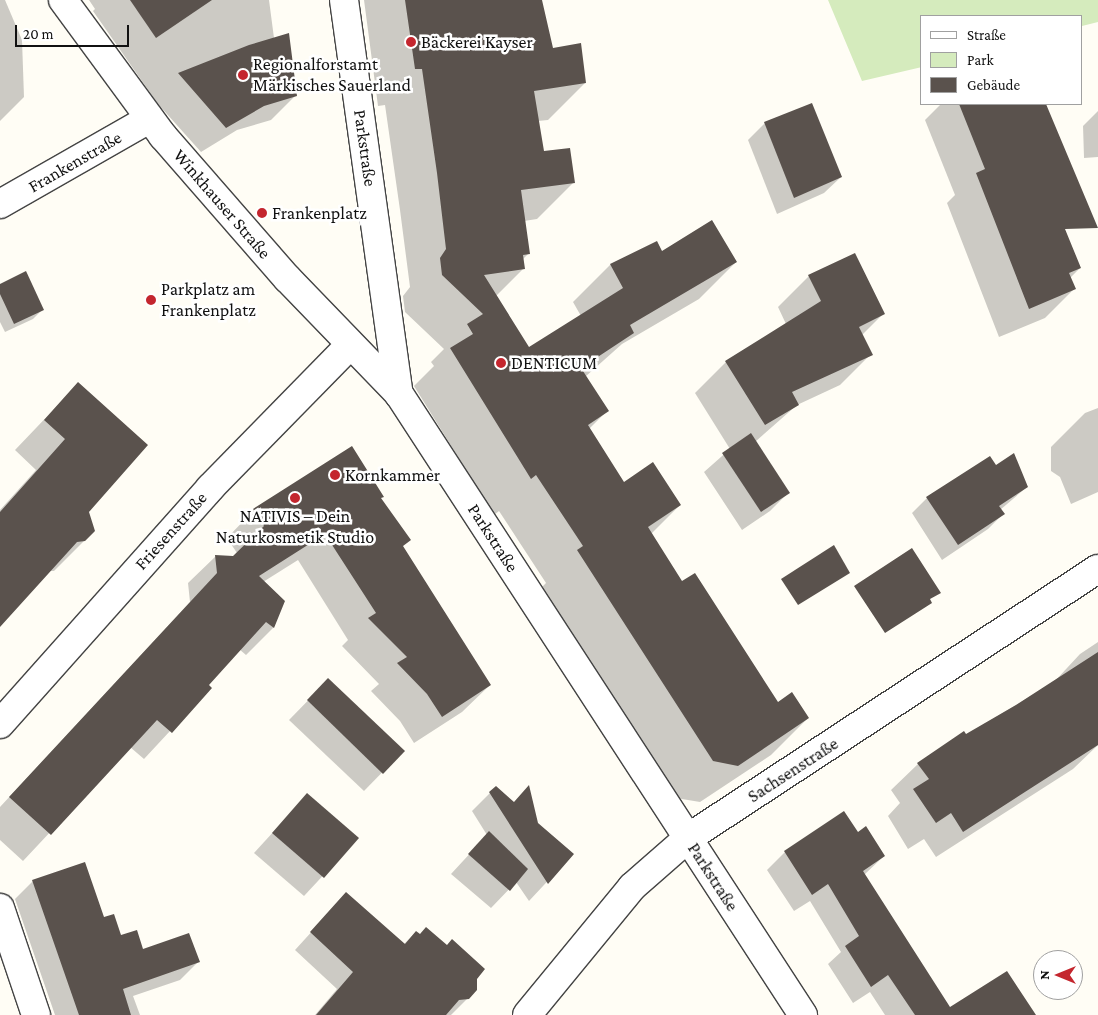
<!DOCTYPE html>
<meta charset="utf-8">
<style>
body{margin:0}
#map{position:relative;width:1098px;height:1015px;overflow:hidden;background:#fffdf5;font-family:"Crimson Pro",serif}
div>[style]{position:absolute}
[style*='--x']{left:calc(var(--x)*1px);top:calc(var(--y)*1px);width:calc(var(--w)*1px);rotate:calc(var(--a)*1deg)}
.green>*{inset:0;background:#d5ebbd}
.shadow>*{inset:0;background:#0003}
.building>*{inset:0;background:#5a524d}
.roads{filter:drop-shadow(1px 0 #444) drop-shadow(-1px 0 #444) drop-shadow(0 1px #444) drop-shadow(0 -1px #444)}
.minor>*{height:28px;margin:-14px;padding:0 14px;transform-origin:14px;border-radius:14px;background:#fff}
.dots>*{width:14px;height:14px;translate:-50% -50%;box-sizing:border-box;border:2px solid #fff;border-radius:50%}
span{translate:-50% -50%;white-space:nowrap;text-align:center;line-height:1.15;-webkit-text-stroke:5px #fff;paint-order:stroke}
.poi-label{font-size:18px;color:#111}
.left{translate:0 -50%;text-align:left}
.street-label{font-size:18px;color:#111}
.legend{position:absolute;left:920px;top:15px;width:162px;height:90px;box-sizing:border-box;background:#fff;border:1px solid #a0a0a0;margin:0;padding:6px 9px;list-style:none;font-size:15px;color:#111}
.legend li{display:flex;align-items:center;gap:10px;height:25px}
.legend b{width:25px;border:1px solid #a0a0a0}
.north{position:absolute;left:1033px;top:950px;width:50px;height:50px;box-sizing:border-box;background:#fff;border:1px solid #a0a0a0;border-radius:50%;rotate:270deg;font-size:14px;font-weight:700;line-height:20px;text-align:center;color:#111}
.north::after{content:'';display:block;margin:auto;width:18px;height:22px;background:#c4262e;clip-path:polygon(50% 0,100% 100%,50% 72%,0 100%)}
.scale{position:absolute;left:15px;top:25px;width:114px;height:22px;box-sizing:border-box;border:2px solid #111;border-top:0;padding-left:6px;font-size:15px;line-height:18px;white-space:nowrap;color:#111;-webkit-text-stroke:4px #fff;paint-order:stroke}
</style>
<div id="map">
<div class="green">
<div style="clip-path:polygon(828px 0,1098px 0,1098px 22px,1082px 26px,1082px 16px,922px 16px,922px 67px,862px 81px)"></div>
</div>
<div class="shadow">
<div style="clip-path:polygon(0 0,5px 0,22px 40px,24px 97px,0 121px)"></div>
<div style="clip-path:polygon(89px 0,269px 0,274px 38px,296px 95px,271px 120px,237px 130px,201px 152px,158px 104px,93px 11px,95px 9px)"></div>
<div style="clip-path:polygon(364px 0,541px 0,552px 49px,585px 83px,548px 120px,538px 121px,543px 153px,574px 182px,537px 219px,524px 221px,528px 254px,522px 260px,523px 269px,496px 296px,529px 349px,581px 316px,573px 302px,610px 265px,657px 242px,662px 252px,736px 262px,699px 299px,622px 344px,585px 377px,607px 411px,589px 429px,623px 483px,680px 505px,651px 534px,682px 583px,778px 704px,808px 718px,771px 755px,700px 802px,676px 798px,541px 588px,546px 583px,499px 511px,494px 515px,414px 386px,434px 366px,431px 362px,444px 349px,405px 312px,403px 296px,410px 287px,400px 210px,385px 105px,378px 106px)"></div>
<div style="clip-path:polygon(941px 104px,1044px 104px,1068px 160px,1045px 183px,1080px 268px,1070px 278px,1074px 289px,1045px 318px,999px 337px,947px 203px,955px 195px,925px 120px)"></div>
<div style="clip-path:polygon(1098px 111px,1098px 157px,1084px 158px,1083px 126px)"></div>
<div style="clip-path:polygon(765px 123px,841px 177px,824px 193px,777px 214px,748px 140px)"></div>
<div style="clip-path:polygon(809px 276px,883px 314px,862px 335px,871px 354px,840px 385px,797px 405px,755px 442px,788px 493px,770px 511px,742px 530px,704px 472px,730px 449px,695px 393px,726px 362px,786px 324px,778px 307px)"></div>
<div style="clip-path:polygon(0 285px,42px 310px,33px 319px,5px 332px,0 322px)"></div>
<div style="clip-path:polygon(78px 384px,87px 512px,94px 531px,54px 571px,49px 571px,0 625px,0 510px,36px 470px,15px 450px)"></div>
<div style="clip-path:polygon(1098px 408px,1098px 492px,1071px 504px,1060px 477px,1051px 471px,1051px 447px,1085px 413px)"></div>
<div style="clip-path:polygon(996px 467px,1027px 487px,1000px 510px,1003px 514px,988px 529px,942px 560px,912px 513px,927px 498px)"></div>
<div style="clip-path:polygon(380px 499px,402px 547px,490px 685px,462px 712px,414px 743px,400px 721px,371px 691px,379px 684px,342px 646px,348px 640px,298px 560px,263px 582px,284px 601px,273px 628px,246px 655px,239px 649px,207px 685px,210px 688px,144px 759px,130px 747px,23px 861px,0 840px,0 807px,190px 602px,188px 583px,216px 556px,233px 557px,237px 553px,227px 538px,254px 510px)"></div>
<div style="clip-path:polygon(1098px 642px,1098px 745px,1073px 769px,936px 857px,924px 839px,908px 849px,888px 816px,900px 803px,891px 790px,918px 764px,1054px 682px,1080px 654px)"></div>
<div style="clip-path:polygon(328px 680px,403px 751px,364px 791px,289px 720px)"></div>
<div style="clip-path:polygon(490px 793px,513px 803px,572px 855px,529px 901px,516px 882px,491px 908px,451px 874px,487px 835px,472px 811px)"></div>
<div style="clip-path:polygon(307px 795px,358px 838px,304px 896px,254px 853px)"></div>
<div style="clip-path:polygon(857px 834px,884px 856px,864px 875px,950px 1009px,1034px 1015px,885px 1015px,870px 992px,853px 1003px,828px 964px,841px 952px,810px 901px,794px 911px,767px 870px,785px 852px)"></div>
<div style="clip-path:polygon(33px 881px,103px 919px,120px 936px,142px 950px,198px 962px,180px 980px,133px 996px,140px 1015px,55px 1015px,15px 899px)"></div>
<div style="clip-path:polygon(346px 894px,404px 944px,416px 932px,475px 978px,468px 998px,451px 1015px,315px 1015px,337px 989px,295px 950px)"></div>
</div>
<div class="building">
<div style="clip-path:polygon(130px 0,212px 0,156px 38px)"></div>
<div style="clip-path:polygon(405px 0,542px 0,553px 48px,581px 43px,586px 83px,534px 91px,544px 151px,570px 148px,575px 183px,521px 190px,530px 254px,523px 255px,525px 269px,484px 275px,529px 347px,623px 288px,610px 264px,657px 241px,662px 251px,712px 220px,737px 262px,630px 325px,634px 333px,581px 368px,609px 411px,588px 425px,624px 482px,653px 462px,681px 505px,648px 527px,682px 581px,695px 573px,778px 702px,792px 692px,809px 718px,738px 766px,713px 761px,577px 550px,583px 546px,536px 475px,531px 479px,450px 348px,473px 334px,467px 324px,483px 314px,442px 275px,440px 258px,446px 249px,437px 173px,422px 69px,415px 69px)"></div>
<div style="clip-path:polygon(289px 33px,297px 96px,264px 106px,226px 128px,178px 73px,249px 45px)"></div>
<div style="clip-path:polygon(812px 103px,842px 177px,794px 198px,764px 122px)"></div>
<div style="clip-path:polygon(959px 104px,1046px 104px,1098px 228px,1065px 229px,1081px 268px,1069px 273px,1076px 289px,1029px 309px,976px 173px,985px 169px)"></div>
<div style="clip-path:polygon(855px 253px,885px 314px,859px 327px,873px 355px,792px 392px,799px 405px,765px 425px,725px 361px,821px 301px,808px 275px)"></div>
<div style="clip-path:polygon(26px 271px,44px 310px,14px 324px,0 294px,0 284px)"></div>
<div style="clip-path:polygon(78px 382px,148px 445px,89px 512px,95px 531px,85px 541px,77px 542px,0 627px,0 512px,65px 439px,44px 420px)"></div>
<div style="clip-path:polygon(751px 433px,790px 493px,761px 512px,722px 453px)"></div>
<div style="clip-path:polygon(352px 446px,384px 497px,381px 498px,411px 540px,403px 546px,491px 685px,442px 717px,427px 694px,397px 663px,407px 657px,368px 618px,376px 613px,325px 534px,259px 576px,285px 601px,274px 628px,266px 622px,209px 685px,212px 688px,172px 733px,157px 720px,51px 835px,9px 797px,217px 573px,215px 555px,233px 556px,264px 526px,253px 509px)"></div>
<div style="clip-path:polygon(1014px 453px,1028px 487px,999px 506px,1005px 514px,958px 545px,926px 497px,990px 456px,996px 465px)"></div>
<div style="clip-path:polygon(834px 545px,850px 573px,798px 605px,781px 579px)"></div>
<div style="clip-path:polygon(912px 548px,941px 593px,930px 599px,932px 603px,885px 633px,854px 586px)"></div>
<div style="clip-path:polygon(1098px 652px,1098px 745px,963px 832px,951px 813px,936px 823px,913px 789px,929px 779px,917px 763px,964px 731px,966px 734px,1016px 705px)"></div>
<div style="clip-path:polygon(328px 678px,405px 751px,383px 774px,307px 700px)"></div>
<div style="clip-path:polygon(529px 785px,538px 823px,574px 854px,548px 884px,489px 792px,496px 786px,514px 802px)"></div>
<div style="clip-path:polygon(307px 793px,359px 838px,324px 878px,272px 833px)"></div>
<div style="clip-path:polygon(844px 811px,858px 832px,866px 826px,885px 856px,863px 871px,950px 1007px,1007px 971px,1036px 1015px,915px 1015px,888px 975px,871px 987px,845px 946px,859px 936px,828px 884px,812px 895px,784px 851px)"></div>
<div style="clip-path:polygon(489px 831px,528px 869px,510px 891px,468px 854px)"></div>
<div style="clip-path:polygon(85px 862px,104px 917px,114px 914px,121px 935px,137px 930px,143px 949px,189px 933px,200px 962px,123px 989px,131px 1015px,79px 1015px,32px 880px)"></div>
<div style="clip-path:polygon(346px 892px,405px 944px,416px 931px,420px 934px,426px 927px,447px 945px,452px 939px,485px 969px,477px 979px,477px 990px,469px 999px,459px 1000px,446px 1015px,316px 1015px,353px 972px,310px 932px)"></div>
</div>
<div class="roads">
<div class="minor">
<div style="--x:63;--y:0;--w:169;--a:53.7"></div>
<div style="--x:163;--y:136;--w:189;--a:48.9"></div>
<div style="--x:287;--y:278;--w:161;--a:46"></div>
<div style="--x:344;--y:0;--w:398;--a:82.1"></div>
<div style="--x:399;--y:394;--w:741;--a:56.95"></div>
<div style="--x:0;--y:204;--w:172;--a:-29.7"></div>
<div style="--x:0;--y:724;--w:316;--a:-48.3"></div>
<div style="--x:210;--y:488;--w:200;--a:-45.6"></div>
<div style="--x:0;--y:908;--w:113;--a:71.4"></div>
<div style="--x:527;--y:1015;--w:166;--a:-50.6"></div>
<div style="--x:632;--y:887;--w:74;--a:-41.2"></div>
<div style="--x:688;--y:838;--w:490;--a:-33.3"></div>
</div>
</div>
<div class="dots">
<div style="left:411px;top:42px;background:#c4262e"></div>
<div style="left:243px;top:75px;background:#c4262e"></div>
<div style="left:262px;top:213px;background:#c4262e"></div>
<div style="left:151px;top:300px;background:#c4262e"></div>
<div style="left:501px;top:363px;background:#c4262e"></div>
<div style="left:335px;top:475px;background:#c4262e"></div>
<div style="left:295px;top:498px;background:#c4262e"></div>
</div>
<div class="poi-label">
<span class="left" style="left:421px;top:42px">Bäckerei Kayser</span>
<span class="left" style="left:253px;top:75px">Regionalforstamt<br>Märkisches Sauerland</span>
<span class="left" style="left:272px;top:213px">Frankenplatz</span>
<span class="left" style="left:161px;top:300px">Parkplatz am<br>Frankenplatz</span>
<span class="left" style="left:511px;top:363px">DENTICUM</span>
<span class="left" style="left:345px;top:475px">Kornkammer</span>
<span style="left:295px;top:527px">NATIVIS – Dein<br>Naturkosmetik Studio</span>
</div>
<div class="street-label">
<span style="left:365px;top:148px;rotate:82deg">Parkstraße</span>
<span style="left:75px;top:162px;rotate:-30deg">Frankenstraße</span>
<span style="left:222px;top:204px;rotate:49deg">Winkhauser Straße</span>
<span style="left:171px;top:531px;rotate:-48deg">Friesenstraße</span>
<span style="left:493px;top:538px;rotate:57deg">Parkstraße</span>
<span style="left:793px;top:770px;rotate:-33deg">Sachsenstraße</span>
<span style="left:713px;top:877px;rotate:57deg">Parkstraße</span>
</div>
<ul class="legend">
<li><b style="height:6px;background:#fff"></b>Straße</li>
<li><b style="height:14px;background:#d5ebbd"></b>Park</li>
<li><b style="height:14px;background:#5a524d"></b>Gebäude</li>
</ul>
<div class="north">N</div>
<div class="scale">20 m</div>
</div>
